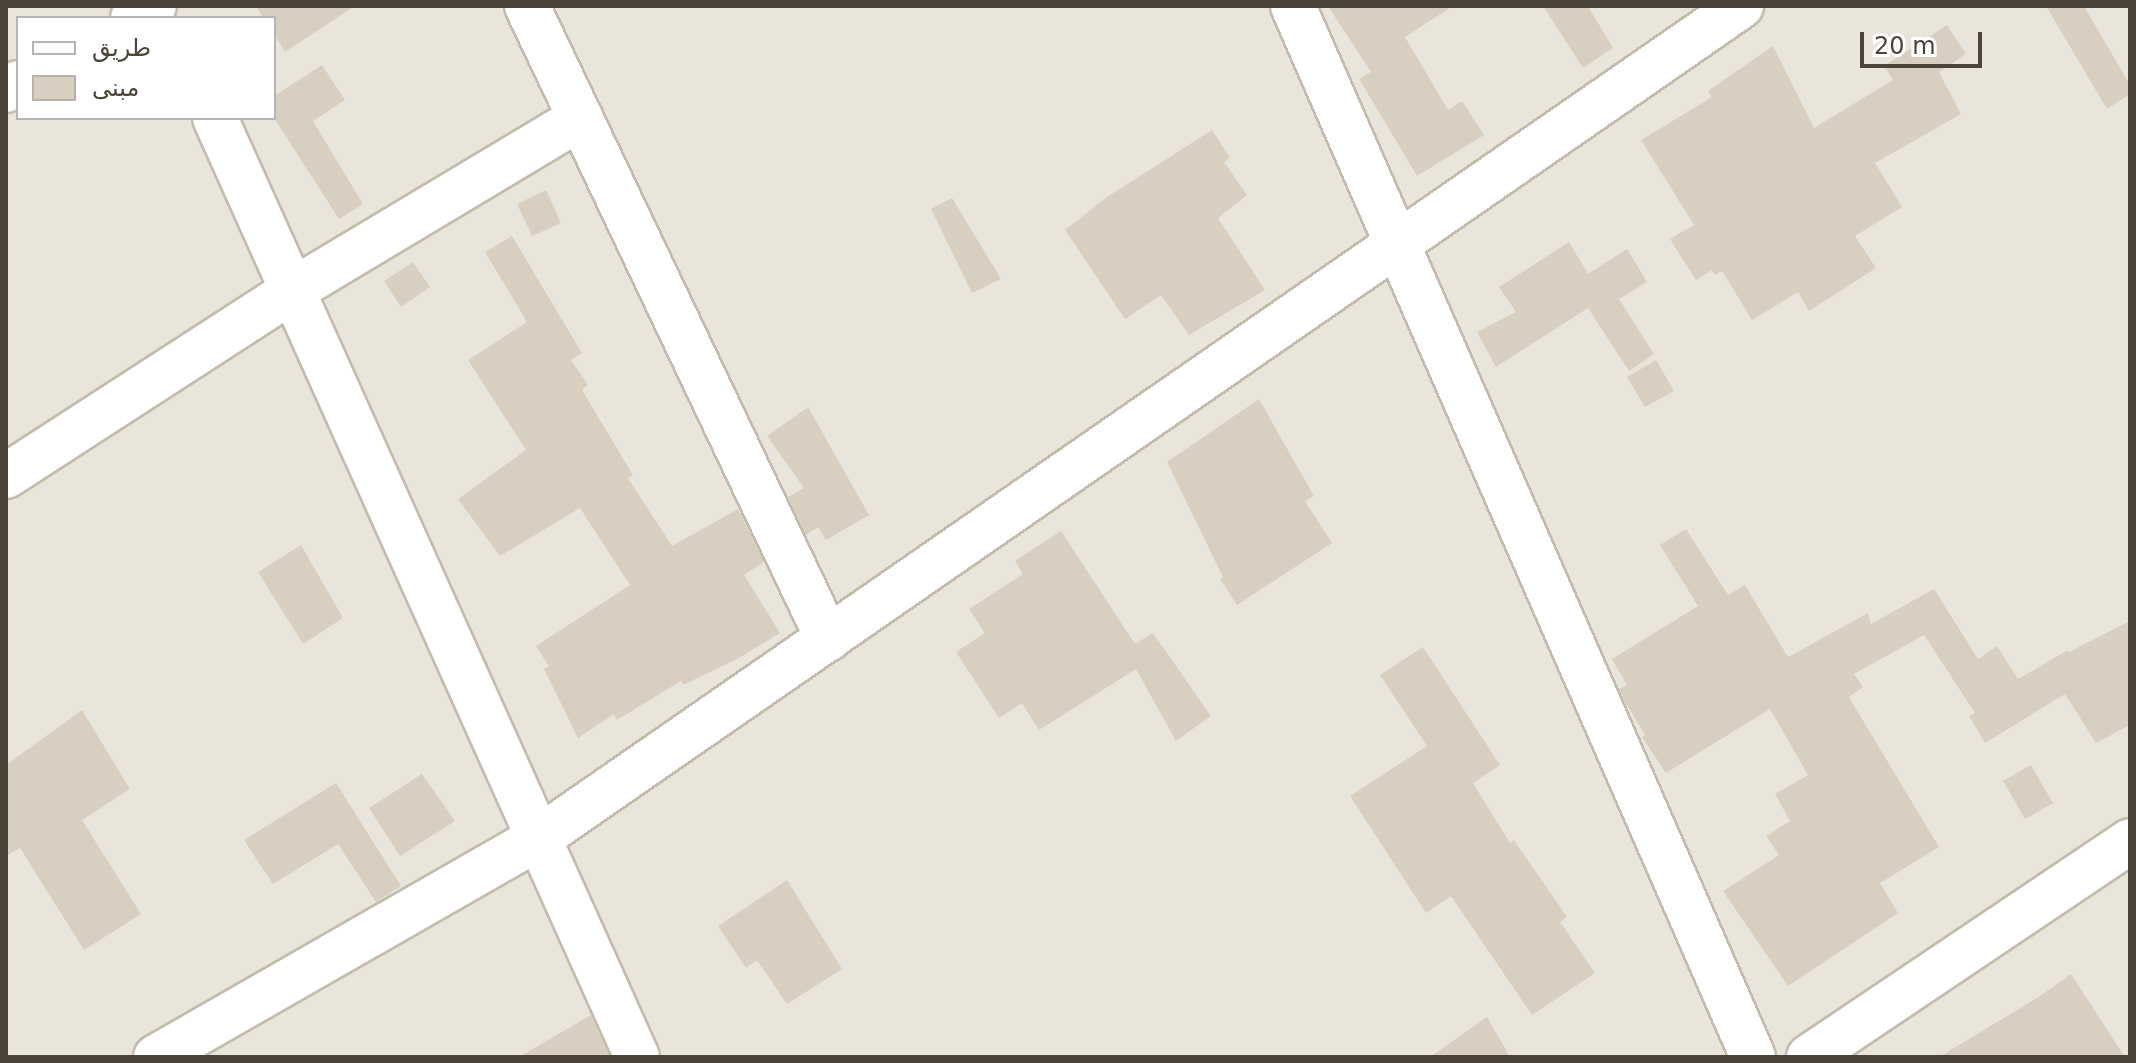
<!DOCTYPE html>
<meta charset="utf-8">
<style>
body{margin:0}
#map{position:relative;width:2136px;height:1063px;overflow:hidden;background:#f6f3ec;font-family:"DejaVu Sans","Noto Naskh Arabic",sans-serif}
div>[style]{position:absolute}
[style*='--x']{left:calc(var(--x)*1px);top:calc(var(--y)*1px);width:calc(var(--w)*1px);rotate:calc(var(--a)*1deg)}
.residential>*{inset:0;background:#eae5da}
.building>*{inset:0;background:#d8cfc1}
.roads{filter:drop-shadow(2px 0 #c2bbae) drop-shadow(-2px 0 #c2bbae) drop-shadow(0 2px #c2bbae) drop-shadow(0 -2px #c2bbae)}
.minor>*{height:44px;margin:-22px;padding:0 22px;transform-origin:22px;border-radius:22px;background:#fff}
span{translate:-50% -50%;white-space:nowrap;text-align:center;line-height:1.15;-webkit-text-stroke:6px #fff;paint-order:stroke}
.frame{position:absolute;inset:0;border:8px solid #4b4439;pointer-events:none}
.legend{position:absolute;left:16px;top:16px;width:260px;height:104px;box-sizing:border-box;background:#fff;border:2px solid #b7b4b0;margin:0;padding:10px 14px;list-style:none;font-size:24px;color:#4b4439}
.legend li{display:flex;align-items:center;gap:16px;height:40px}
.legend b{width:40px;border:2px solid #b7b4b0}
.scale{position:absolute;left:1860px;top:32px;width:122px;height:36px;box-sizing:border-box;border:4px solid #4b4439;border-top:0;padding-left:10px;font-size:24px;line-height:28px;white-space:nowrap;color:#4b4439;-webkit-text-stroke:6px #fff;paint-order:stroke}
</style>
<div id="map">
<div class="residential">
<div style="clip-path:polygon(evenodd,6px 6px,2130px 6px,2130px 1057px,6px 1057px,6px 6px,18px 18px,274px 18px,274px 118px,18px 118px,18px 18px)"></div>
</div>
<div class="building">
<div style="clip-path:polygon(256px 6px,355px 6px,285px 52px,274px 34px,274px 18px,263px 18px)"></div>
<div style="clip-path:polygon(1328px 6px,1453px 6px,1405px 37px,1448px 110px,1462px 101px,1484px 135px,1417px 176px,1359px 79px,1371px 72px)"></div>
<div style="clip-path:polygon(1543px 6px,1588px 6px,1613px 48px,1583px 68px)"></div>
<div style="clip-path:polygon(2046px 6px,2084px 6px,2130px 85px,2130px 94px,2107px 109px)"></div>
<div style="clip-path:polygon(1947px 25px,1966px 54px,1939px 72px,1961px 114px,1875px 163px,1902px 207px,1855px 236px,1876px 268px,1809px 311px,1798px 292px,1752px 320px,1722px 271px,1715px 275px,1712px 270px,1696px 280px,1670px 239px,1694px 225px,1641px 140px,1712px 97px,1708px 91px,1773px 46px,1814px 128px,1893px 80px,1884px 66px)"></div>
<div style="clip-path:polygon(322px 65px,345px 100px,313px 121px,363px 204px,339px 219px,274px 118px,274px 96px)"></div>
<div style="clip-path:polygon(1212px 130px,1230px 158px,1224px 162px,1247px 195px,1218px 218px,1265px 290px,1189px 335px,1161px 295px,1125px 319px,1065px 230px,1107px 197px)"></div>
<div style="clip-path:polygon(546px 190px,561px 223px,532px 236px,517px 204px)"></div>
<div style="clip-path:polygon(952px 198px,1001px 279px,972px 293px,931px 209px)"></div>
<div style="clip-path:polygon(512px 236px,582px 353px,571px 360px,588px 385px,582px 390px,633px 475px,628px 478px,672px 546px,738px 509px,764px 562px,744px 575px,780px 633px,739px 658px,683px 685px,681px 681px,617px 720px,614px 714px,578px 738px,544px 669px,549px 666px,536px 646px,630px 585px,580px 508px,500px 556px,458px 499px,526px 450px,468px 360px,527px 322px,485px 252px)"></div>
<div style="clip-path:polygon(1569px 242px,1588px 274px,1627px 249px,1647px 282px,1619px 299px,1654px 354px,1629px 371px,1588px 308px,1496px 367px,1477px 332px,1516px 312px,1499px 287px)"></div>
<div style="clip-path:polygon(413px 262px,430px 287px,401px 307px,384px 281px)"></div>
<div style="clip-path:polygon(1656px 360px,1674px 391px,1645px 407px,1627px 377px)"></div>
<div style="clip-path:polygon(1259px 399px,1314px 496px,1305px 501px,1332px 543px,1237px 605px,1220px 579px,1223px 577px,1167px 462px)"></div>
<div style="clip-path:polygon(808px 407px,869px 515px,826px 540px,818px 527px,806px 535px,788px 497px,804px 488px,767px 436px)"></div>
<div style="clip-path:polygon(1686px 529px,1728px 595px,1745px 585px,1788px 657px,1868px 613px,1871px 624px,1934px 589px,1978px 659px,1997px 646px,2018px 679px,2068px 650px,2069px 652px,2130px 621px,2130px 725px,2096px 743px,2065px 694px,1985px 743px,1969px 716px,1975px 713px,1924px 635px,1854px 674px,1863px 687px,1849px 697px,1939px 847px,1880px 883px,1898px 913px,1788px 986px,1723px 891px,1779px 855px,1766px 836px,1790px 821px,1775px 794px,1808px 775px,1770px 709px,1666px 773px,1642px 737px,1645px 735px,1624px 700px,1619px 689px,1627px 685px,1612px 659px,1698px 606px,1660px 545px)"></div>
<div style="clip-path:polygon(1061px 531px,1135px 644px,1153px 633px,1211px 716px,1176px 741px,1136px 669px,1039px 730px,1022px 703px,999px 718px,956px 652px,985px 633px,969px 609px,1023px 574px,1015px 561px)"></div>
<div style="clip-path:polygon(301px 545px,343px 618px,303px 644px,258px 572px)"></div>
<div style="clip-path:polygon(1423px 647px,1500px 765px,1473px 783px,1510px 843px,1514px 840px,1567px 917px,1560px 922px,1595px 973px,1532px 1015px,1451px 896px,1426px 913px,1350px 796px,1427px 746px,1380px 675px)"></div>
<div style="clip-path:polygon(82px 710px,130px 789px,82px 820px,141px 914px,84px 950px,20px 848px,6px 856px,6px 765px)"></div>
<div style="clip-path:polygon(2031px 765px,2053px 803px,2025px 819px,2003px 781px)"></div>
<div style="clip-path:polygon(422px 774px,455px 821px,400px 856px,369px 808px)"></div>
<div style="clip-path:polygon(336px 783px,401px 886px,376px 902px,338px 844px,273px 884px,244px 840px)"></div>
<div style="clip-path:polygon(787px 880px,842px 969px,787px 1004px,757px 960px,746px 968px,718px 926px)"></div>
<div style="clip-path:polygon(2071px 974px,2125px 1057px,1939px 1057px,2037px 998px)"></div>
<div style="clip-path:polygon(591px 1015px,610px 1057px,519px 1057px)"></div>
<div style="clip-path:polygon(1487px 1017px,1510px 1057px,1430px 1057px)"></div>
</div>
<div class="roads">
<div class="minor">
<div style="--x:527;--y:6;--w:701;--a:64.57"></div>
<div style="--x:1293;--y:6;--w:1147;--a:66.36"></div>
<div style="--x:133;--y:18;--w:24;--a:-30"></div>
<div style="--x:6;--y:90;--w:14;--a:-30"></div>
<div style="--x:215;--y:118;--w:1029;--a:65.8"></div>
<div style="--x:6;--y:476;--w:342;--a:-32.9"></div>
<div style="--x:293;--y:290;--w:335;--a:-30.9"></div>
<div style="--x:156;--y:1057;--w:441;--a:-29.8"></div>
<div style="--x:539;--y:838;--w:1462;--a:-34.69"></div>
<div style="--x:1809;--y:1057;--w:387;--a:-33.9"></div>
</div>
</div>
<div class="frame"></div>
<ul class="legend">
<li><b style="height:10px;background:#fff"></b>طريق</li>
<li><b style="height:22px;background:#d8cfc1"></b>مبنى</li>
</ul>
<div class="scale">20 m</div>
</div>
